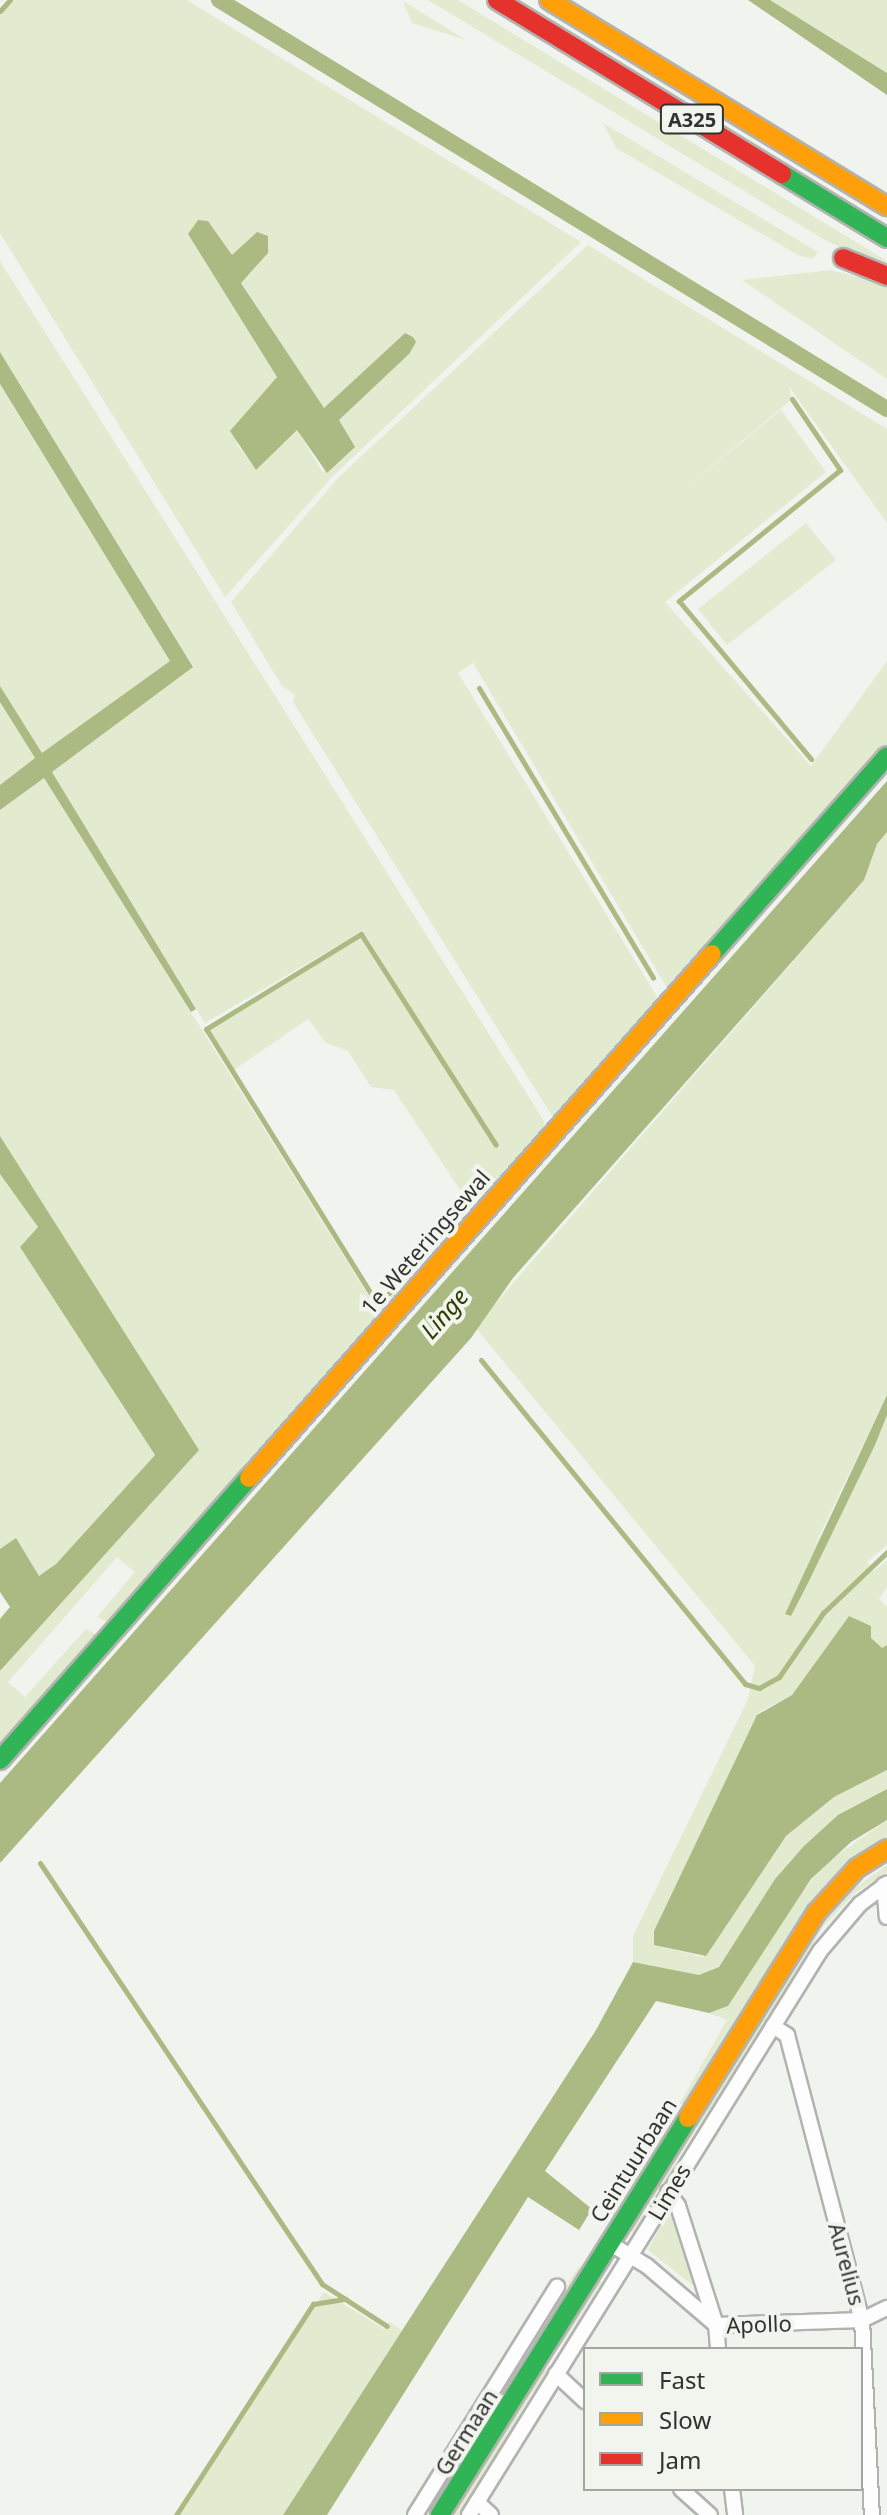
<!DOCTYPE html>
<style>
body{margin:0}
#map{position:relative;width:887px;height:2515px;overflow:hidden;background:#f1f3ef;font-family:"Noto Sans",sans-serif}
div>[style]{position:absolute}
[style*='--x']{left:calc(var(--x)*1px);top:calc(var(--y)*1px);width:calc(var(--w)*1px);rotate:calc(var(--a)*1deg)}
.green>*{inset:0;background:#e2ebcf}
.water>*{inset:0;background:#aaba82}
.stream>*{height:5px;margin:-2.5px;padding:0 2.5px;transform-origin:2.5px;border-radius:2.5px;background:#aaba82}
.canal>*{height:16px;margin:-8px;padding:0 8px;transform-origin:8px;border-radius:8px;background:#aaba82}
.roads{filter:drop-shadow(2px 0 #b2b3b0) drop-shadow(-2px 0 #b2b3b0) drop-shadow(0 2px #b2b3b0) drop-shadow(0 -2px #b2b3b0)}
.street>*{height:14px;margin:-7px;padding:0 7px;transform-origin:7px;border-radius:7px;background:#fdfdfd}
.fast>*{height:18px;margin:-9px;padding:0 9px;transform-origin:9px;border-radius:9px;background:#30b455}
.slow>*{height:18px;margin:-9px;padding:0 9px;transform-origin:9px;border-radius:9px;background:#ff9f0a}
.jam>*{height:18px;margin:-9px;padding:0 9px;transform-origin:9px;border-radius:9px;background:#e5322d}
span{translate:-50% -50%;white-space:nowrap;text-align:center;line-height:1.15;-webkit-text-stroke:8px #f2f4ee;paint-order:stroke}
.shield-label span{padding:2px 6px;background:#f2f4ee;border:2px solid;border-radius:6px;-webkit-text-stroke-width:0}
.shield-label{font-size:20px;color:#323230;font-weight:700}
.street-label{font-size:22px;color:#323230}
.water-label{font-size:24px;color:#2e3d00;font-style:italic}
.legend{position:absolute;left:583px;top:2347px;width:280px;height:144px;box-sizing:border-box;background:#f2f4ee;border:2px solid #a5a6a2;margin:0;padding:10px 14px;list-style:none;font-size:24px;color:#323230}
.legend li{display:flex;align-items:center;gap:16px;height:40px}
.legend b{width:40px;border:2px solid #a5a6a2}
</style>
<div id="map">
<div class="green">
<div style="clip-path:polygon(evenodd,14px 0,187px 0,581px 242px,334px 475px,225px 597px,0 233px,0 15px,14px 0,198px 220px,208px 221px,232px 255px,258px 265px,241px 282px,324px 408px,405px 333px,413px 337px,409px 354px,339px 420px,323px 473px,297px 429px,256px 470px,237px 444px,278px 377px,188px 234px,198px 220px)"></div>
<div style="clip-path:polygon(428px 0,458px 0,887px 261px,887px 269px,825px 240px)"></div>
<div style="clip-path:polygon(770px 0,887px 0,887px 73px)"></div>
<div style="clip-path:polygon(403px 1px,411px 6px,466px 40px,412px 23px)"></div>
<div style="clip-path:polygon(603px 123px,818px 252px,813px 259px,798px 255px,616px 148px)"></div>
<div style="clip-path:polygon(588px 245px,887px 429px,887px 523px,789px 387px,792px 399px,675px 497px,781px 410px,826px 472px,665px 602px,811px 766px,887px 661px,887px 746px,669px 991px,473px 663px,458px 673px,661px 1003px,554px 1119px,293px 702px,295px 695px,282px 686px,231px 602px,338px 478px)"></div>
<div style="clip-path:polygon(0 261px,544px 1121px,546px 1131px,474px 1211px,394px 1090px,371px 1087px,348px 1051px,326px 1043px,308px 1019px,234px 1070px,208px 1030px,361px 937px,497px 1148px,363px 931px,205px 1023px,52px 772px,193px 666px,0 352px)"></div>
<div style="clip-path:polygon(830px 270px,887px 284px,887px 379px,742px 280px)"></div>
<div style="clip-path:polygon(0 385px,170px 661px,42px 753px,0 686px)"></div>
<div style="clip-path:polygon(806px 523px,836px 560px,727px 645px,698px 609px)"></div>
<div style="clip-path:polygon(0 702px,35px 758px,0 785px)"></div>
<div style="clip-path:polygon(44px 778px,377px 1309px,437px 1244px,439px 1250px,112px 1624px,97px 1617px,135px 1572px,117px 1557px,8px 1682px,25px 1697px,86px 1629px,95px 1634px,96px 1640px,0 1748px,0 1671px,198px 1450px,0 1136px,0 810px)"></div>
<div style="clip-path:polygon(887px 832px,887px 1395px,814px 1547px,856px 1481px,887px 1415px,887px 1545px,867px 1562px,874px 1571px,887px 1560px,887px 1587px,879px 1599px,887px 1607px,887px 1645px,883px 1649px,870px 1638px,871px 1626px,849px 1616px,792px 1695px,759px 1712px,654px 1931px,655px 1945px,703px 1957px,786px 1836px,834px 1797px,887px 1770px,887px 1789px,838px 1815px,783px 1869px,719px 1967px,699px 1975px,633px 1962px,633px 1936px,748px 1699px,755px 1666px,475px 1327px,864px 880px,877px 844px)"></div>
<div style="clip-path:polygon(0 1174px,38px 1227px,20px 1247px,155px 1455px,56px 1564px,39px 1576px,16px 1539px,0 1549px)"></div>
<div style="clip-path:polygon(887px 1820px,887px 1838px,856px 1859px,820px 1894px,681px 2114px,676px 2110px,727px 2020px,709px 2013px,728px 2006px,794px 1902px,826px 1863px)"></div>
<div style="clip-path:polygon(887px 1865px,887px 1872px,855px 1893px,822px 1928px,744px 2060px,698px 2127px,693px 2124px,816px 1928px,852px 1890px)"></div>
<div style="clip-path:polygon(691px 2127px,696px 2130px,673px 2167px,676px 2170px,636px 2234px,629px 2230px)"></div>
<div style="clip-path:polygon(666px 2128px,670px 2131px,614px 2221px,609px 2218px)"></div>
<div style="clip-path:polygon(666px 2216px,675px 2219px,700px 2291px,648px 2250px)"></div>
<div style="clip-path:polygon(579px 2266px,584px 2269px,535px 2348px,529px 2345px)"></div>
<div style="clip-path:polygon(597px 2279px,602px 2282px,561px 2346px,556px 2343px)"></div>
<div style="clip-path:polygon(324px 2292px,384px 2329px,389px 2322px,402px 2330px,283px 2515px,177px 2515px)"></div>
<div style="clip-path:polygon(518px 2361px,525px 2364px,431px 2515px,420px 2515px)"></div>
<div style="clip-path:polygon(542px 2367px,549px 2373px,532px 2393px,461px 2515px,449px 2515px)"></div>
</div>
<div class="water">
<div style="clip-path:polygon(748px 0,770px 0,887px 73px,887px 95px)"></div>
<div style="clip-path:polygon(198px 220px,208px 221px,232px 255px,257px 232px,268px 236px,268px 253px,241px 283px,324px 408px,405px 333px,413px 337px,416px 342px,409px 354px,339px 420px,355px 447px,327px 473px,297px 430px,256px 470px,230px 431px,277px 377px,188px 234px)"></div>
<div style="clip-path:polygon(0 352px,193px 667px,52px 772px,196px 1009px,191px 1012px,44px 778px,0 810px,0 785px,35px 758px,0 702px,0 686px,42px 753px,170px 661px,0 384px)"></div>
<div style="clip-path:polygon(887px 781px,887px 832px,877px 844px,864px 880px,513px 1278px,471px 1338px,0 1863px,0 1783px)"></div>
<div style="clip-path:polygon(0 1136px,199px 1450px,0 1671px,0 1619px,10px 1607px,0 1592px,0 1549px,16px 1538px,39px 1576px,56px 1564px,155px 1455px,20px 1247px,38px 1227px,0 1174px)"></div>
<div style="clip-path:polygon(887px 1395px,887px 1415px,875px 1445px,807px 1585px,791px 1616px,785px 1614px)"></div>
<div style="clip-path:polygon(849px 1616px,871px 1626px,871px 1638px,882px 1648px,887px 1645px,887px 1770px,834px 1797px,786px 1836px,706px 1956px,654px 1945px,654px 1931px,757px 1715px,792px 1695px)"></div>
<div style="clip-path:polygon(887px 1789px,887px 1820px,851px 1842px,811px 1879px,728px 2006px,709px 2013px,656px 2001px,545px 2171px,592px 2209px,579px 2230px,528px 2197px,327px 2515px,283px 2515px,596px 2030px,633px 1962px,699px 1975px,719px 1967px,775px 1879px,804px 1846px,838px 1815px)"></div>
</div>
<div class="stream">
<div style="--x:0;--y:11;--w:15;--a:-48"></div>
<div style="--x:792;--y:399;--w:86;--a:55.9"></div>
<div style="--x:840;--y:470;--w:208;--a:140.9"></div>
<div style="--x:679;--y:601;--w:206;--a:50.1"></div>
<div style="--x:479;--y:688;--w:338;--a:59"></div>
<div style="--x:434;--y:1243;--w:84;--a:132.1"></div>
<div style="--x:378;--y:1305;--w:325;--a:-121.9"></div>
<div style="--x:206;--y:1029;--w:182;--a:-31.5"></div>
<div style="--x:361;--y:934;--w:250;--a:57.4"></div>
<div style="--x:481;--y:1360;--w:418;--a:50.8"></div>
<div style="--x:745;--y:1684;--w:15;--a:16"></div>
<div style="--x:759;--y:1688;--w:23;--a:-29"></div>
<div style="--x:779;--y:1677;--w:78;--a:-55.5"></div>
<div style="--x:823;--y:1613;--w:88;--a:-43.6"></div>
<div style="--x:40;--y:1863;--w:507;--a:56.18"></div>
<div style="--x:322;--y:2284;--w:77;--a:32.9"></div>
<div style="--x:176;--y:2515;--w:252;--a:-57"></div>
<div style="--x:313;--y:2304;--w:33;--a:-9"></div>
</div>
<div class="canal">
<div style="--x:219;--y:0;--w:783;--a:31.48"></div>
</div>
<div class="roads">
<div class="street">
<div style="--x:884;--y:1885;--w:32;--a:85"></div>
<div style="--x:773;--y:2026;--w:17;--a:33"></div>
<div style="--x:787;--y:2035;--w:295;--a:75.3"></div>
<div style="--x:862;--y:2320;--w:195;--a:87.1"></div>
<div style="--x:668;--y:2192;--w:17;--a:54"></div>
<div style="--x:678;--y:2206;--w:125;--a:72.3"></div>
<div style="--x:716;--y:2325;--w:24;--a:85"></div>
<div style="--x:609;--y:2243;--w:44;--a:31.2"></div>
<div style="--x:647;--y:2266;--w:91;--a:40.5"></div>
<div style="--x:716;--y:2325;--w:146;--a:-2"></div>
<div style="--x:862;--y:2320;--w:28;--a:-26"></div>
<div style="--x:556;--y:2374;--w:40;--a:43"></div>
<div style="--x:681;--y:2489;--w:39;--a:42"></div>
<div style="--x:732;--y:2489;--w:26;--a:83"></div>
<div style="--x:477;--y:2502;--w:19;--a:43"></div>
<div style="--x:415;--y:2515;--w:269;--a:-58.1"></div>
<div style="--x:469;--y:2515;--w:664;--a:-58.1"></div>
<div style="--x:820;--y:1951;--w:62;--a:-49.6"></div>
<div style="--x:860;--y:1904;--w:34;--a:-37"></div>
</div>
<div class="fast">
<div style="--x:782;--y:174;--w:123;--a:31.4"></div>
<div style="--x:712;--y:954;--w:264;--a:-48.5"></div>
<div style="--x:0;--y:1760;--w:376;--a:-48.6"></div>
<div style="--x:440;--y:2515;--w:468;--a:-58"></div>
</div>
<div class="slow">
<div style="--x:549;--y:0;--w:396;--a:31.4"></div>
<div style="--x:249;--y:1478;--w:699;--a:-48.54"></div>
<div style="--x:688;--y:2118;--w:242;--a:-58"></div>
<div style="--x:816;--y:1913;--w:61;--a:-47.7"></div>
<div style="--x:857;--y:1868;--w:36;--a:-32"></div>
</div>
<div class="jam">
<div style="--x:497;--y:0;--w:334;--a:31.4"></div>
<div style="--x:843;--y:258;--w:48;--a:22.2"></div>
</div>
</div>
<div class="shield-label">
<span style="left:692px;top:119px">A325</span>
</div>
<div class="street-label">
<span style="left:425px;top:1242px;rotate:-49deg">1e Weteringsewal</span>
<span style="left:633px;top:2160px;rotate:-58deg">Ceintuurbaan</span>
<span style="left:669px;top:2192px;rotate:-59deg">Limes</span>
<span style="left:847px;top:2264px;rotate:75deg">Aurelius</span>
<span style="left:759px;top:2324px;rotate:-2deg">Apollo</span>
<span style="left:466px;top:2432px;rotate:-58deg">Germaan</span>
</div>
<div class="water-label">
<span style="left:444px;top:1313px;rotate:-49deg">Linge</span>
</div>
<ul class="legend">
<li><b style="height:10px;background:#30b455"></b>Fast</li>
<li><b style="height:10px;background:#ff9f0a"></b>Slow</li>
<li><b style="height:10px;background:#e5322d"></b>Jam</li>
</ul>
</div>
